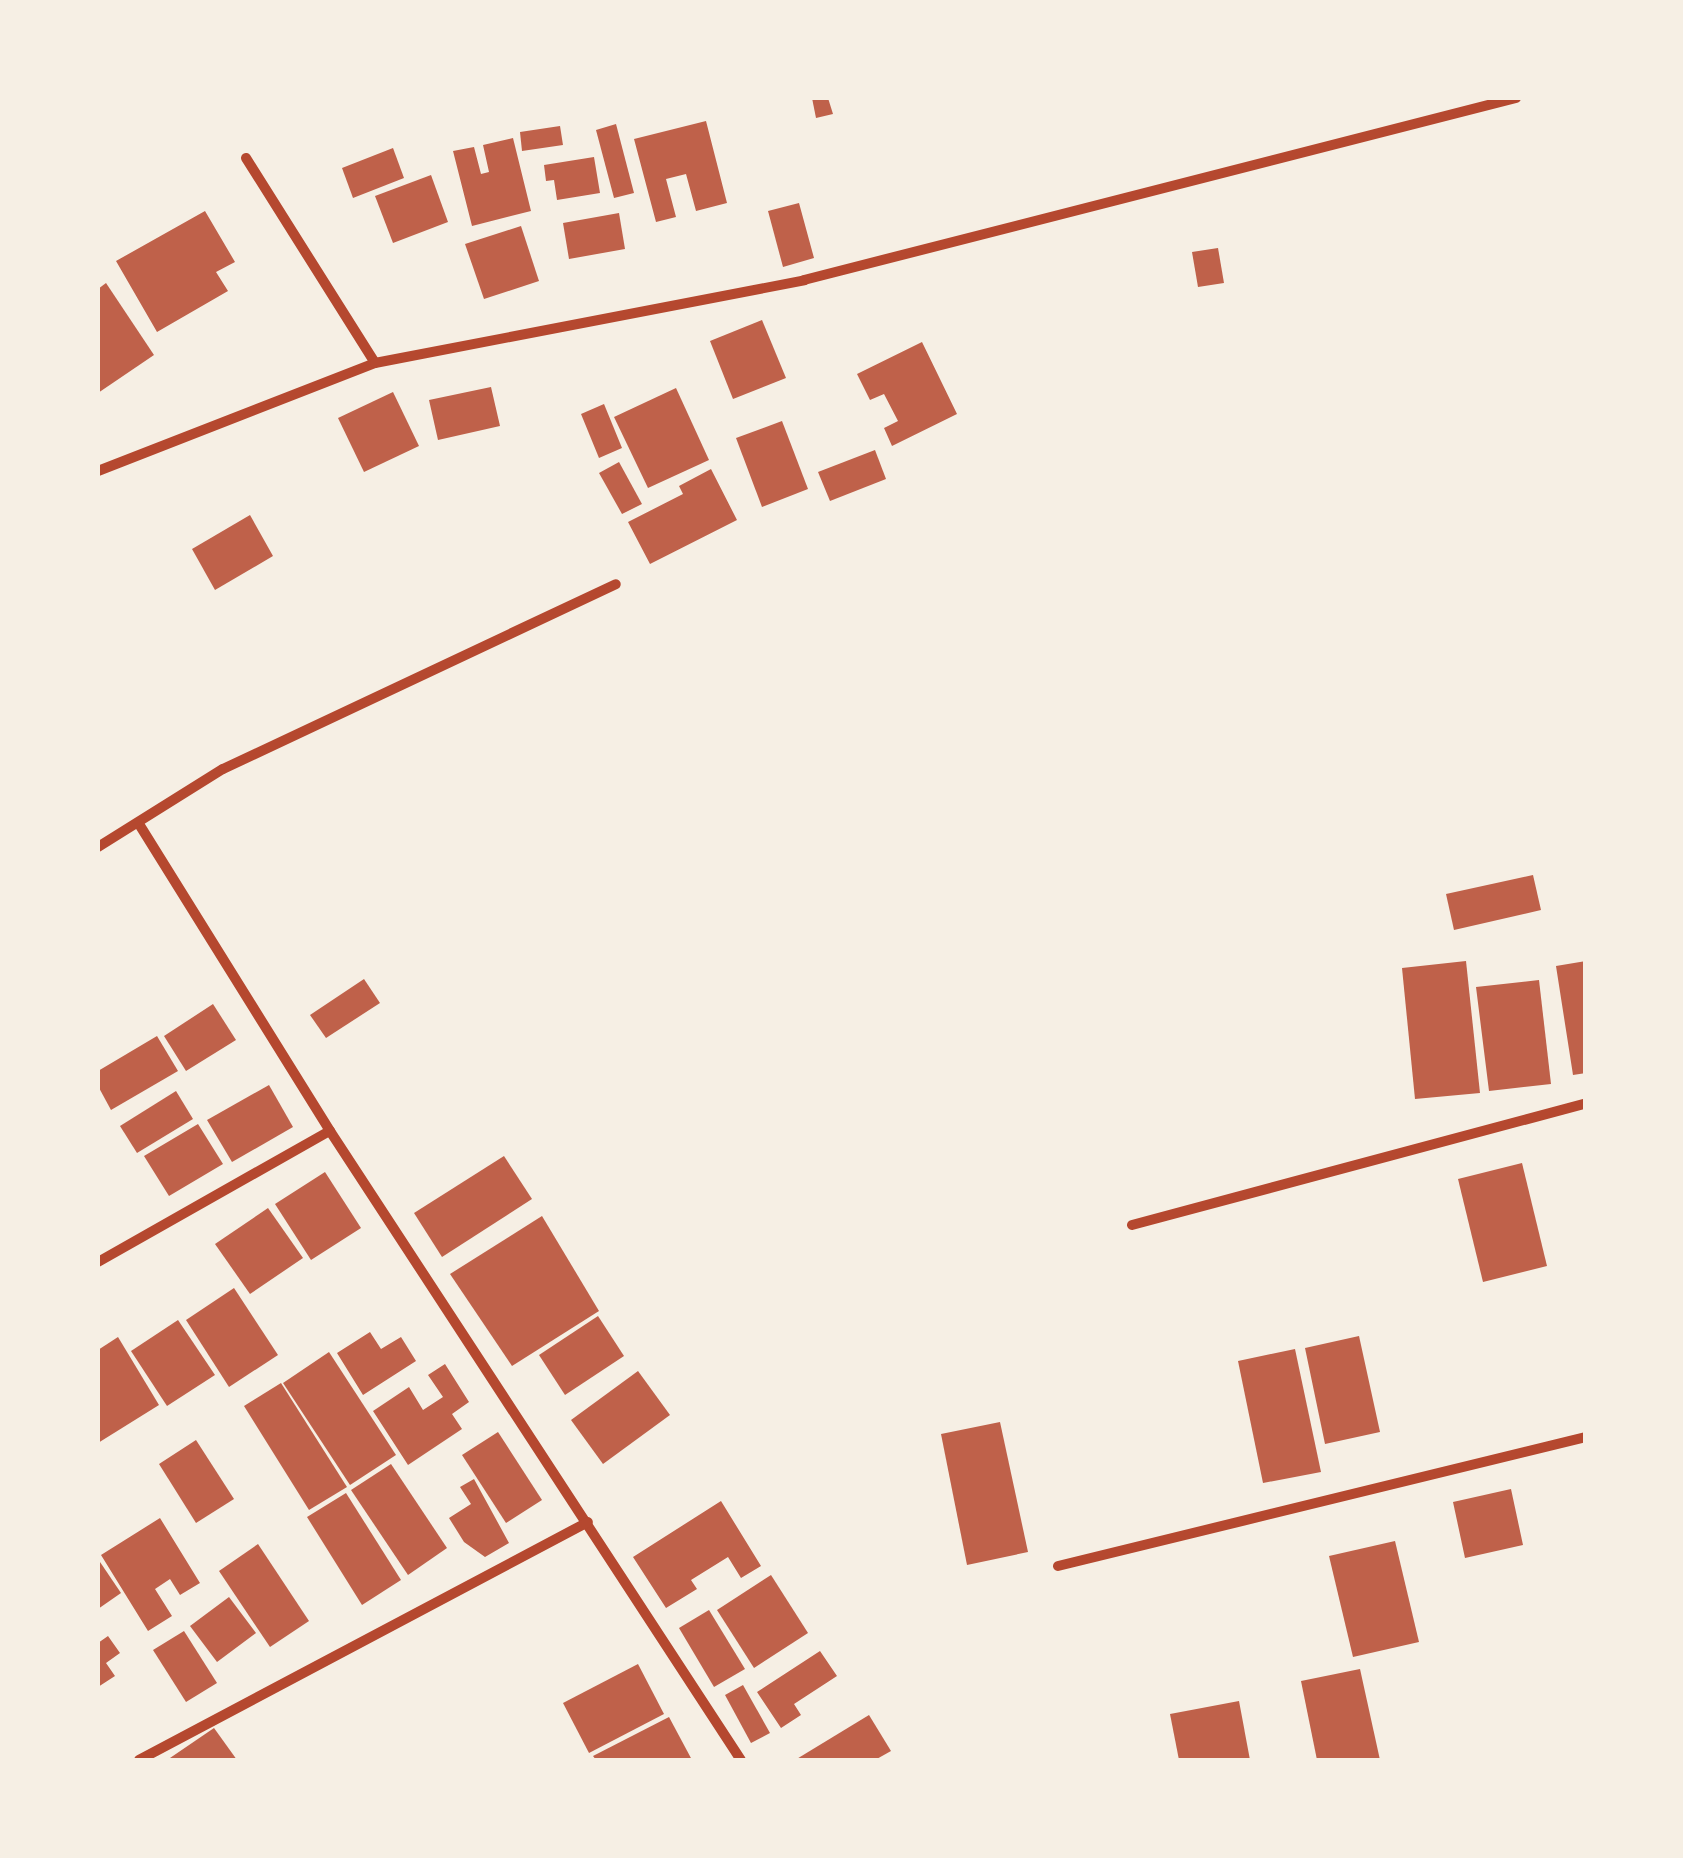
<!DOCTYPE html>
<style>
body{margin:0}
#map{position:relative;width:1683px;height:1858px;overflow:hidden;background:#f6efe4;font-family:Arial,sans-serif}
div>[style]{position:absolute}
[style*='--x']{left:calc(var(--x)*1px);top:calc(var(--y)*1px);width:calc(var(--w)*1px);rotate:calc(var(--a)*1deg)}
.building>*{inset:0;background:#bf614a}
.minor>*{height:10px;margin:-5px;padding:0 5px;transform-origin:5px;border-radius:5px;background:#b5482f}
span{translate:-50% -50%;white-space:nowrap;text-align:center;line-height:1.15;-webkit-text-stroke:10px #f6efe4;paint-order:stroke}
.frame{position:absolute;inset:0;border:100px solid #f6efe4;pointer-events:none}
</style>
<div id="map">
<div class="building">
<div style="clip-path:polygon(812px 98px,828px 98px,833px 114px,816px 118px)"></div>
<div style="clip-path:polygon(706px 121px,727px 203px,696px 211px,686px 174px,666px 179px,676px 217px,656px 222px,634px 139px)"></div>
<div style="clip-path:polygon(616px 124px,634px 193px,614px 198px,596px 130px)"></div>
<div style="clip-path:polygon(560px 126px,563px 145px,522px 151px,520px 132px)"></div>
<div style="clip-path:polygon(513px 138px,531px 211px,472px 226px,453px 151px,474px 147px,481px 174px,489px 172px,483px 145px)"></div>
<div style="clip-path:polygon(393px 148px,404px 178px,353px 198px,342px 168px)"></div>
<div style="clip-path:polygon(594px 157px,600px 193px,557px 200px,554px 180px,546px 181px,544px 165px)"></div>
<div style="clip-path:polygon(431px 175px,448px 222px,393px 243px,375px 196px)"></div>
<div style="clip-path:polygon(799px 203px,814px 258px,783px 267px,768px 211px)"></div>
<div style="clip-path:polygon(205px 211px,235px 262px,216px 272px,228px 291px,157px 332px,116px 261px)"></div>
<div style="clip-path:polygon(619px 213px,625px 249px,569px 259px,563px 223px)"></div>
<div style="clip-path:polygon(521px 226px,539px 281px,484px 299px,465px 244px)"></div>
<div style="clip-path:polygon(1218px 248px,1224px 283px,1198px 287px,1192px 252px)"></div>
<div style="clip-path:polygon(106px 283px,154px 355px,98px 393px,98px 289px)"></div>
<div style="clip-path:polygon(762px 320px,786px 378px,733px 399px,710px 341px)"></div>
<div style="clip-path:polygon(922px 342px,957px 414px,892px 446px,884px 428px,898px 421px,884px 394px,870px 400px,857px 374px)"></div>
<div style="clip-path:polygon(491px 387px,500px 426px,438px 440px,429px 400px)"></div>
<div style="clip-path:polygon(676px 388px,709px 460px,648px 488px,614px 417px)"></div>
<div style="clip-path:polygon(393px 392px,419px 446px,364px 472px,338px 418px)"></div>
<div style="clip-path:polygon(604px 404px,622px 448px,599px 458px,581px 414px)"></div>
<div style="clip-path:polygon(782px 421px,808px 489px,762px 507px,736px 438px)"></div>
<div style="clip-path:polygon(875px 450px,886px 479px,830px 501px,818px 472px)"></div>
<div style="clip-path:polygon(619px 462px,642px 504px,622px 514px,599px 473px)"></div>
<div style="clip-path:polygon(711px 469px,737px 520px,650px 564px,628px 522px,683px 494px,679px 486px)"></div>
<div style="clip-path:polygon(250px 515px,273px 556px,215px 590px,192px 549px)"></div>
<div style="clip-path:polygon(1533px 875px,1541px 910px,1454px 930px,1446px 894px)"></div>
<div style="clip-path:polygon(1466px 961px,1480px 1093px,1415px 1099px,1402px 968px)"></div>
<div style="clip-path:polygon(1586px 961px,1586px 1073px,1573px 1075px,1556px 966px)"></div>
<div style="clip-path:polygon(364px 979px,380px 1003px,326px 1038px,310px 1015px)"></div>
<div style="clip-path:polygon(1539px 980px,1551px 1084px,1489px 1091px,1476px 987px)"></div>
<div style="clip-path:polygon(213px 1004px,236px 1040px,186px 1071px,164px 1036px)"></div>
<div style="clip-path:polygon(157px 1036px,178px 1071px,111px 1110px,98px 1086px,98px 1071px)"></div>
<div style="clip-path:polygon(269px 1085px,293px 1127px,232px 1162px,207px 1120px)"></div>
<div style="clip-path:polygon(176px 1091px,193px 1119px,137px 1153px,120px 1126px)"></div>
<div style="clip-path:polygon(198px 1124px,223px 1164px,169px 1196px,144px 1156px)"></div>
<div style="clip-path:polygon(504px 1156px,532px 1199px,442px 1257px,414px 1213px)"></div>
<div style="clip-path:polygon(1522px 1163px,1547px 1266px,1483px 1282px,1458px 1179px)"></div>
<div style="clip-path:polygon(325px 1172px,361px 1228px,311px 1260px,275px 1204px)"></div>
<div style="clip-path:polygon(268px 1208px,303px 1258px,250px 1294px,215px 1244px)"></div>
<div style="clip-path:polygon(542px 1216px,599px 1311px,512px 1366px,450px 1274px)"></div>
<div style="clip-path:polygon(234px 1288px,278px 1355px,229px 1387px,186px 1320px)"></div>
<div style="clip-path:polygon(598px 1316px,624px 1356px,565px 1395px,539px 1355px)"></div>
<div style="clip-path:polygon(178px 1320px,215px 1375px,167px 1406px,131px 1351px)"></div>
<div style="clip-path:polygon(370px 1332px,381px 1349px,401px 1337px,416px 1361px,363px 1395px,337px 1353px)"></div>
<div style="clip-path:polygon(1359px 1336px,1380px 1432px,1325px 1444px,1305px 1348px)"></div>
<div style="clip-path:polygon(118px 1337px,159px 1405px,98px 1443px,98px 1350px)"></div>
<div style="clip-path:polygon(1295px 1349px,1321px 1472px,1263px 1483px,1238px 1361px)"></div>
<div style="clip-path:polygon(329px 1352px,396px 1455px,350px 1485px,283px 1383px)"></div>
<div style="clip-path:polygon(445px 1364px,469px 1402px,452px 1414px,462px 1429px,408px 1465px,373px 1411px,409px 1387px,423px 1410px,443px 1397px,428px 1375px)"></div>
<div style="clip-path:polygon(638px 1371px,670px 1415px,603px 1464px,571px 1420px)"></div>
<div style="clip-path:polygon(281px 1383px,347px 1487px,309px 1510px,244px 1406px)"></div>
<div style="clip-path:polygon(1000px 1422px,1028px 1552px,967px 1565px,941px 1434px)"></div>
<div style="clip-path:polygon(498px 1432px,542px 1500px,506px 1523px,462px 1455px)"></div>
<div style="clip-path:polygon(196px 1440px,234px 1499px,196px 1523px,159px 1464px)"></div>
<div style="clip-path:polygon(391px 1464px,447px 1548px,408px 1575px,351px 1490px)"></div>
<div style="clip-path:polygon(474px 1479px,509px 1543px,485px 1557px,464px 1542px,449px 1518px,471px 1504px,460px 1487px)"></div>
<div style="clip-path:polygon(1511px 1489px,1523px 1545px,1465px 1558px,1453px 1502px)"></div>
<div style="clip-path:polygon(346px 1493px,401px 1580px,362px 1605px,307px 1517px)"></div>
<div style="clip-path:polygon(721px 1501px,761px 1566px,741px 1578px,728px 1557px,691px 1580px,697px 1589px,666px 1608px,633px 1557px)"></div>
<div style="clip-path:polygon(160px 1518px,200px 1583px,180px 1595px,170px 1579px,155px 1589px,172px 1616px,148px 1631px,101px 1555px)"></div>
<div style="clip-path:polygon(1395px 1541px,1419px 1642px,1353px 1657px,1329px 1556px)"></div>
<div style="clip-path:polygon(258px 1544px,309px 1621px,270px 1647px,219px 1571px)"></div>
<div style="clip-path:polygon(98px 1559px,121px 1593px,98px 1609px)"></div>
<div style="clip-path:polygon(771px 1575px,808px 1633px,754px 1668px,717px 1610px)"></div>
<div style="clip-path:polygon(229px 1597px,256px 1633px,217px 1662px,190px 1626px)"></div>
<div style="clip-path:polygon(709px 1610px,745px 1669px,714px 1687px,679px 1628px)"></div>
<div style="clip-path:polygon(184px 1631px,217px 1683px,186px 1702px,153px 1650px)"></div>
<div style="clip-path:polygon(108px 1636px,120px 1653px,106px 1663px,115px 1676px,98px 1687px,98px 1643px)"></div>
<div style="clip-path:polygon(820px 1651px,837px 1676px,794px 1704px,801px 1715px,781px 1728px,757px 1692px)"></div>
<div style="clip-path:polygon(638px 1664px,664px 1714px,589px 1753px,563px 1703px)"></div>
<div style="clip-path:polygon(1360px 1669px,1380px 1760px,1317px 1760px,1301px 1681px)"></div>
<div style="clip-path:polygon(743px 1685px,770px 1733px,751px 1743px,725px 1695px)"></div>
<div style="clip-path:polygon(1239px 1701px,1250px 1760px,1179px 1760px,1170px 1714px)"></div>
<div style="clip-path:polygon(869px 1715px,891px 1751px,875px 1760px,795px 1760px)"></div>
<div style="clip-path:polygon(669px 1717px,692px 1760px,596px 1760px,593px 1756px)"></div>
<div style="clip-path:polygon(214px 1728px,237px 1760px,167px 1760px)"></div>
</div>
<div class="minor">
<div style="--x:246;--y:158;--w:242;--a:57.8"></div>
<div style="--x:98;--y:471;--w:297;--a:-21.3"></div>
<div style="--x:375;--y:363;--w:437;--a:-10.9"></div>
<div style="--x:804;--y:280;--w:735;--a:-14.34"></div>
<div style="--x:139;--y:824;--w:362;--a:58.1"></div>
<div style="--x:330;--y:1131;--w:751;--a:56.84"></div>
<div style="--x:98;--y:847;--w:147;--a:-32"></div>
<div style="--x:223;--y:769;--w:434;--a:-25.2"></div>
<div style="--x:1132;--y:1225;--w:470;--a:-15"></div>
<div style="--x:98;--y:1262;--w:266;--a:-29.5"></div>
<div style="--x:1058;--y:1566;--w:544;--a:-13.73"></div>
<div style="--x:139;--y:1760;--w:508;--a:-27.93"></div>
</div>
<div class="frame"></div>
</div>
